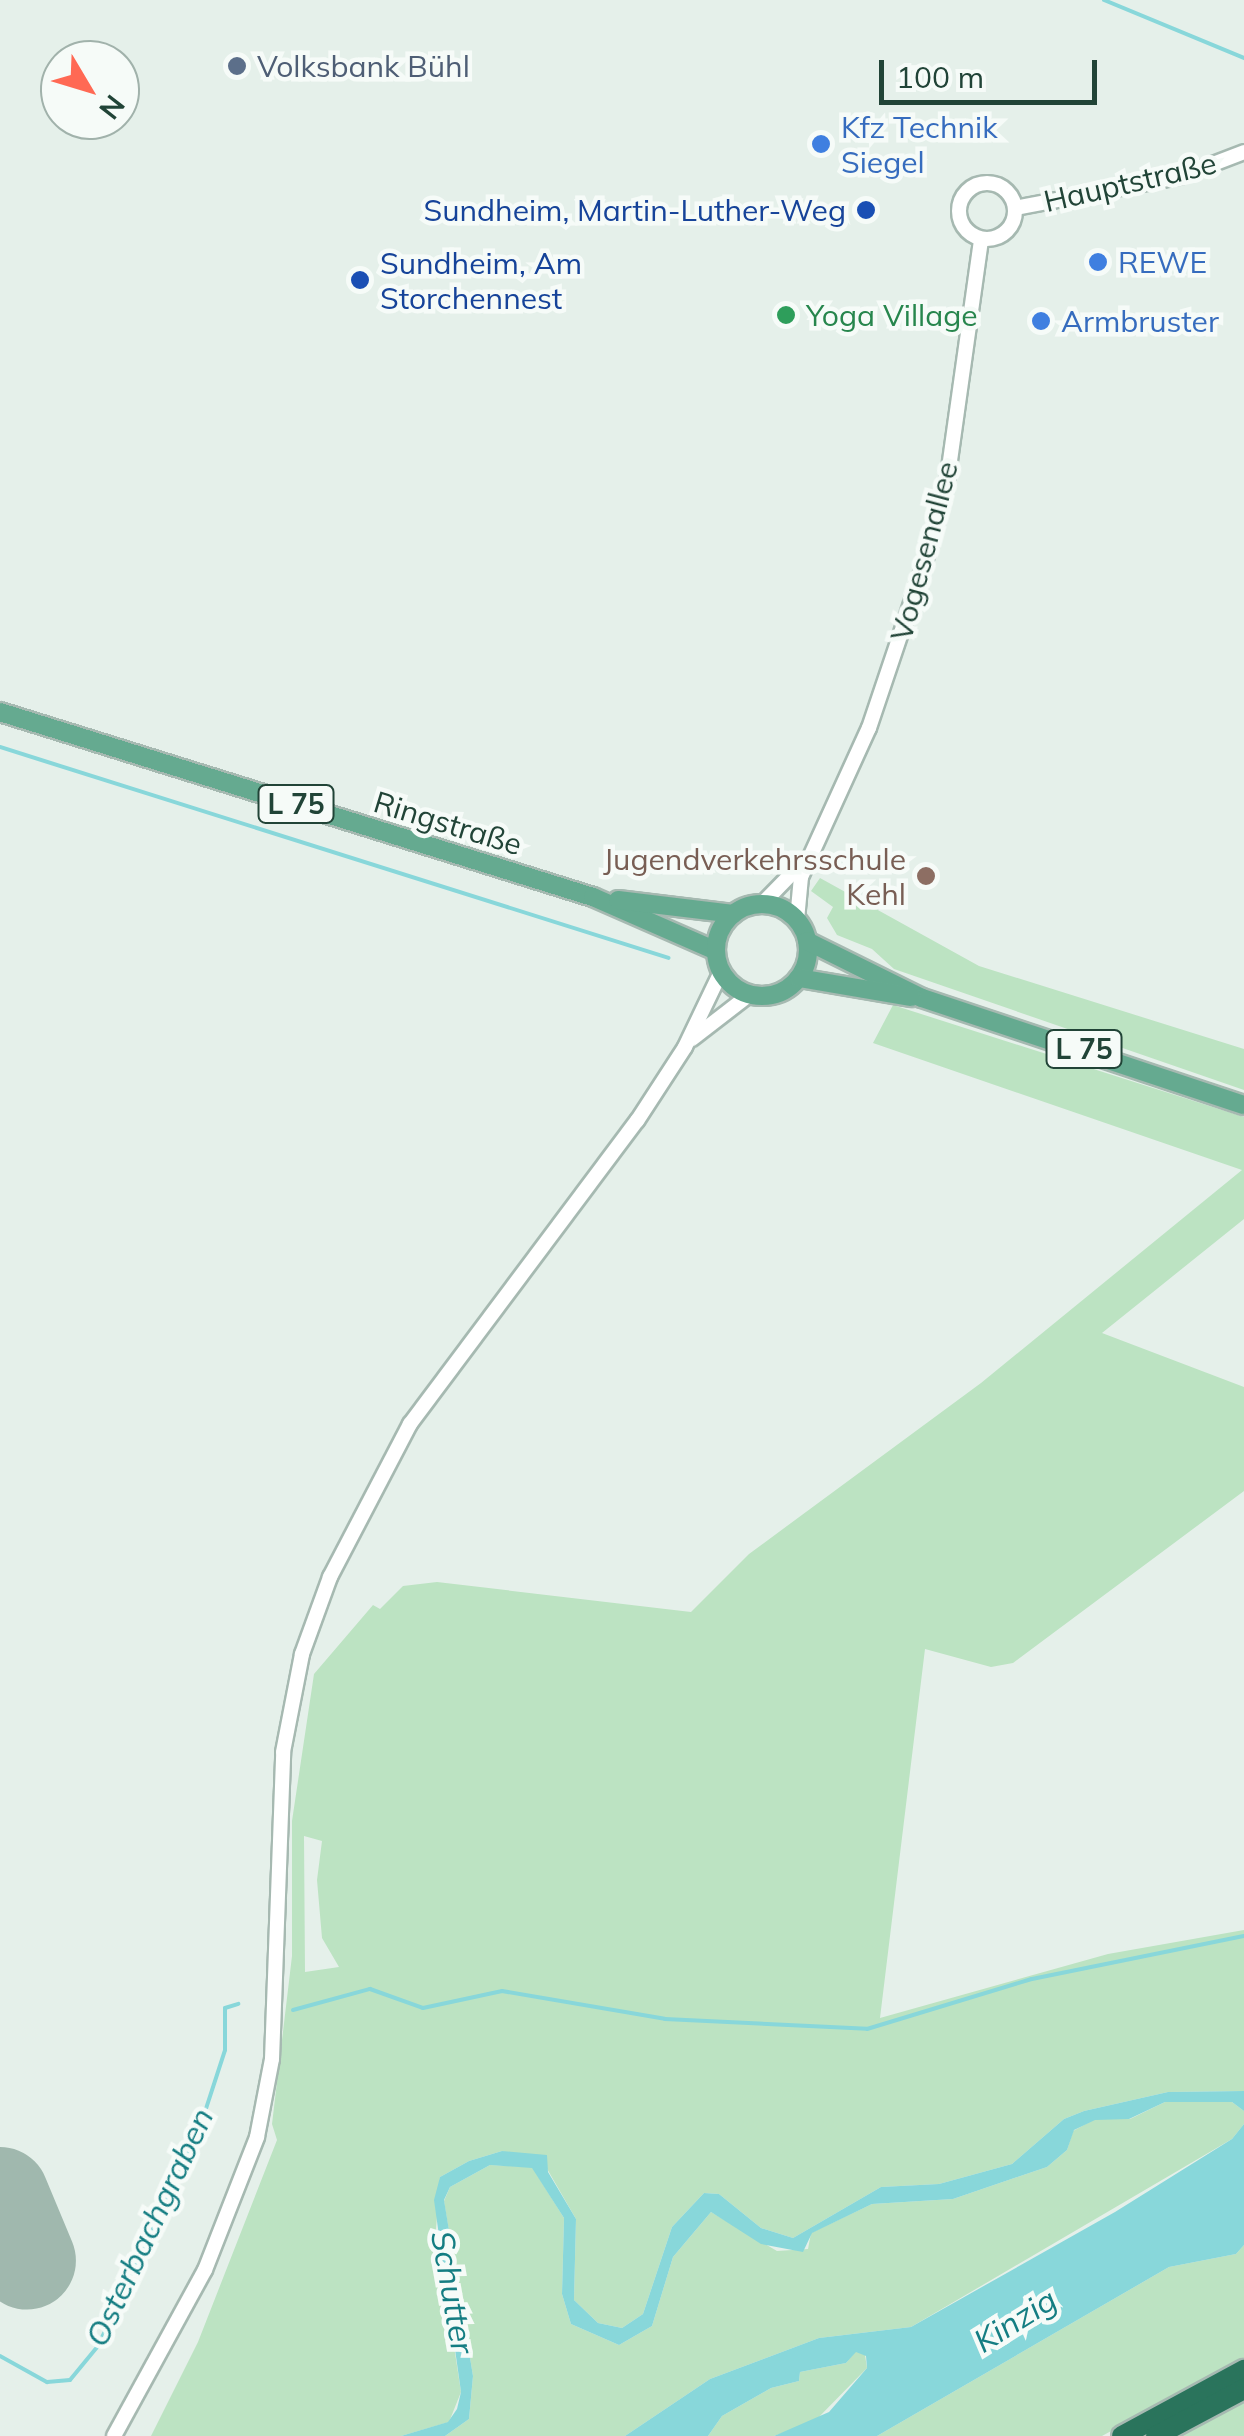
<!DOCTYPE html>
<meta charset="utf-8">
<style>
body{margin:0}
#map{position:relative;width:1244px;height:2436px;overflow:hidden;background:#e5f0ea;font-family:Mulish,sans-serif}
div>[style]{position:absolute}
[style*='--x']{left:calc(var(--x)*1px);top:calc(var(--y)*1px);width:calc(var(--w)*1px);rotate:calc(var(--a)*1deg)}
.green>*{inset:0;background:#bce3c2}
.water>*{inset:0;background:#88d7da}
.stream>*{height:4px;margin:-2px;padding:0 2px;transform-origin:2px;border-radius:2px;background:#88d7da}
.runway>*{height:98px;margin:-49px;padding:0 49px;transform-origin:49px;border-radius:49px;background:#a0b8ae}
.roads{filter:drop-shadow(2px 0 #a6b9b1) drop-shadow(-2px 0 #a6b9b1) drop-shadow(0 2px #a6b9b1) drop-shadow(0 -2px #a6b9b1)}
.minor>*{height:14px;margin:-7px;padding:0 7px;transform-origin:7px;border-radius:7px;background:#fff}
.minor>.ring{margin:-7px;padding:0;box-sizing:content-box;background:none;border:14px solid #fff;border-radius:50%}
.major>*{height:18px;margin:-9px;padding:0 9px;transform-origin:9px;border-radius:9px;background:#65aa90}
.major>.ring{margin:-9px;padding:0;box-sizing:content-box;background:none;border:18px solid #65aa90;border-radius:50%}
.highway>*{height:20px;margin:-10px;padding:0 10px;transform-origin:10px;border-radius:10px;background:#2a745c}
.dots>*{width:28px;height:28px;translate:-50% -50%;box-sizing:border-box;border:5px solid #f6fbf8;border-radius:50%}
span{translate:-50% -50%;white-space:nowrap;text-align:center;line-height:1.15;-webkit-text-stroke:9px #f6fbf8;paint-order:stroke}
.shield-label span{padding:2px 8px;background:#f6fbf8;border:2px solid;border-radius:8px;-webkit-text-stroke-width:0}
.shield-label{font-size:28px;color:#214437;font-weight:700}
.service-label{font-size:30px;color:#4e5e75}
.left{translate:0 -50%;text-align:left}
.shop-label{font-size:30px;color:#366cbe}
.street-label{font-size:30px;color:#214437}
.transit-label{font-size:30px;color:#164399}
.right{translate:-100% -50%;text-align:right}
.leisure-label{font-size:30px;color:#27864d}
.education-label{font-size:30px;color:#785e54}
.water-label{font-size:32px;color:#147d82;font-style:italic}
.north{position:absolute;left:40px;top:40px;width:100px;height:100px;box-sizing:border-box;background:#f6fbf8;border:2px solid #a1b2ab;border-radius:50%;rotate:128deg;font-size:28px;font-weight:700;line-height:40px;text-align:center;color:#214437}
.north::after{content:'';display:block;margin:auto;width:35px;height:45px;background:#ff6954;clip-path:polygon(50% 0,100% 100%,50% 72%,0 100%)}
.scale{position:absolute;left:879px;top:60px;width:218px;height:45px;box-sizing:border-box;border:5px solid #214437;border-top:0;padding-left:12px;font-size:30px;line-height:35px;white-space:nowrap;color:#214437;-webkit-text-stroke:8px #f6fbf8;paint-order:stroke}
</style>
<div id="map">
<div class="green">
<div style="clip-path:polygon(820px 878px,979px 966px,1244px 1049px,1244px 1090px,894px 969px,872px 949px,837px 935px,827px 918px,833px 907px,811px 891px)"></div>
<div style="clip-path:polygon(evenodd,893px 1005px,1244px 1117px,1244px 1219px,1102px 1333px,1244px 1387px,1244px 1491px,1013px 1663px,991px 1667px,925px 1649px,880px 2018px,1108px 1954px,1244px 1930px,1244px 2091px,1168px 2092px,1084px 2111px,1064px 2119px,1012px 2164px,939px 2184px,881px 2187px,793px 2238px,761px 2228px,719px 2194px,704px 2193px,672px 2227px,643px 2314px,622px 2328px,598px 2323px,574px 2300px,576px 2219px,546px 2167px,502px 2151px,469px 2161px,440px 2177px,436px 2229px,461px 2392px,449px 2422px,401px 2436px,151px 2436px,198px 2342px,277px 2140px,272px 2124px,292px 1956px,292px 1821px,314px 1674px,373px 1605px,380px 1609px,403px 1586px,437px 1582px,691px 1612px,749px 1554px,981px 1383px,1242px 1170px,873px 1043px,893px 1005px,304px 1836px,322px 1841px,317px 1880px,322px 1938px,339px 1967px,305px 1972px,304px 1836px)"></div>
<div style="clip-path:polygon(1202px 2100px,1232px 2102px,1244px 2111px,1244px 2124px,1232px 2139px,911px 2327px,819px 2338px,710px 2379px,625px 2436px,445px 2436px,469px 2419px,473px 2376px,444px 2201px,450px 2187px,490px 2165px,532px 2167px,564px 2218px,562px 2294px,571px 2324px,619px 2345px,652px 2326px,673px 2257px,711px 2212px,777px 2251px,808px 2249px,811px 2233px,872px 2204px,953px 2199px,1047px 2167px,1067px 2150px,1073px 2131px,1095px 2119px,1130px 2119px,1165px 2102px)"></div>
<div style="clip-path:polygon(1244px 2245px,1244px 2358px,1102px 2436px,877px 2436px,1169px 2267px,1236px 2254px)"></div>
<div style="clip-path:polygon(856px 2351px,865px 2355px,867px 2368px,815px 2421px,774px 2436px,708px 2436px,722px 2416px,771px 2388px,799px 2381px,800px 2372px,846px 2363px)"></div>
<div style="clip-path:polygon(1244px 2400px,1244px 2436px,1176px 2436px)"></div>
</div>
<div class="water">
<div style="clip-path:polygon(1244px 2091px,1244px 2111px,1232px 2102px,1165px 2102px,1129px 2119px,1095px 2120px,1074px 2130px,1067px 2150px,1047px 2167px,953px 2199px,872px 2204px,812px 2233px,803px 2252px,761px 2244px,711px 2212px,673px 2257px,652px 2326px,619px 2345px,571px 2324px,562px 2294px,564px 2218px,532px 2168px,490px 2165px,450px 2187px,444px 2200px,473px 2376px,469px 2419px,445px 2436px,401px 2436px,448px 2422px,457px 2409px,461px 2392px,434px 2200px,440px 2177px,469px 2161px,502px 2151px,547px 2155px,548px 2172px,576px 2219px,574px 2300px,598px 2323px,622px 2328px,643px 2314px,672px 2227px,704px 2193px,719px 2194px,761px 2228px,793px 2238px,881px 2187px,939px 2184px,1012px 2164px,1064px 2119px,1084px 2111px,1168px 2092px)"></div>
<div style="clip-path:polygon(1244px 2124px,1244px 2245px,1236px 2254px,1169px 2267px,877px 2436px,774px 2436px,829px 2412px,867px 2368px,866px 2356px,856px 2352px,846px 2363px,800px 2372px,799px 2381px,771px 2388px,722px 2416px,708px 2436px,625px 2436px,710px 2379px,819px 2338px,911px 2327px,1115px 2212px,1232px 2139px)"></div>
</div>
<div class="stream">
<div style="--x:1104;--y:0;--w:152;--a:22.5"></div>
<div style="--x:0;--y:747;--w:701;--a:17.51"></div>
<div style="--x:293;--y:2010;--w:80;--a:-15.3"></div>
<div style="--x:370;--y:1989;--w:56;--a:19.7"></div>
<div style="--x:423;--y:2008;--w:81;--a:-12.1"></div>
<div style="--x:502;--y:1991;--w:165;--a:9.7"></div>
<div style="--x:665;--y:2019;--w:202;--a:2.8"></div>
<div style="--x:867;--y:2029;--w:172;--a:-16.9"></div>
<div style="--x:1032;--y:1979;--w:216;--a:-11.5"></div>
<div style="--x:0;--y:2356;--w:54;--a:29"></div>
<div style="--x:47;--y:2382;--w:23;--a:-5"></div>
<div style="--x:70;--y:2380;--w:44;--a:-50.5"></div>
<div style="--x:98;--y:2346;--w:245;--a:-65.1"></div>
<div style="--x:201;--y:2124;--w:78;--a:-72"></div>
<div style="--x:225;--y:2050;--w:42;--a:-90"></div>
<div style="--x:225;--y:2008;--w:14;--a:-17"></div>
</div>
<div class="runway">
<div style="--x:0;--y:2196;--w:70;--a:67.4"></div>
</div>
<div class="roads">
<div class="minor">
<div class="ring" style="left:959px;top:183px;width:42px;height:42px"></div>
<div style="--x:1015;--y:208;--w:167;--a:-10.7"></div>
<div style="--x:1179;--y:177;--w:70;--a:-21"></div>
<div style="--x:762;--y:904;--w:54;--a:-45.7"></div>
<div style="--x:797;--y:920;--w:43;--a:-84.7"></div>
<div style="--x:801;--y:877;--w:164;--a:-65.5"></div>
<div style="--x:869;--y:728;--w:188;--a:-71.4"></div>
<div style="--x:929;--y:550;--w:77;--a:-75.8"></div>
<div style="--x:948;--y:475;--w:238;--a:-82"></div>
<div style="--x:692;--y:1039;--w:72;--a:-37.7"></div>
<div style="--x:114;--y:2436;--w:189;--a:-61.3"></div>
<div style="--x:205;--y:2270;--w:143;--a:-68.6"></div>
<div style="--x:257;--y:2137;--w:79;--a:-79.1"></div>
<div style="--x:272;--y:2059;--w:307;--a:-87.9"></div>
<div style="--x:283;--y:1752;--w:100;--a:-79"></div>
<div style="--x:302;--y:1654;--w:82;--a:-70"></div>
<div style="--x:330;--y:1577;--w:173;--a:-62.4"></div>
<div style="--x:410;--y:1424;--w:379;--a:-53.2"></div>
<div style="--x:637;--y:1121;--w:88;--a:-57"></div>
<div style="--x:685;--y:1047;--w:83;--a:-64.4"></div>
</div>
<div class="major">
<div style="--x:0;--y:712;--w:621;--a:17.33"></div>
<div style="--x:593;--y:897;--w:134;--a:23.7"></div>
<div style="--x:618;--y:900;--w:116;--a:6.9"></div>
<div class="ring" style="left:716px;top:904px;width:74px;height:74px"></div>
<div style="--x:807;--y:941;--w:128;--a:26.4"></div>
<div style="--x:922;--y:998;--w:339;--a:18.4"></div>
<div style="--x:799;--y:978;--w:114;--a:9.6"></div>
</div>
<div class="highway">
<div style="--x:1122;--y:2436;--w:139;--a:-28.4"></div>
<div style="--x:1156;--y:2436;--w:100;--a:-28.1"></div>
</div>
</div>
<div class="dots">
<div style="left:237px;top:66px;background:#5c6f8a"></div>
<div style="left:821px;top:144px;background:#3f7fe0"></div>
<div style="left:866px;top:210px;background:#1a4fb4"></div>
<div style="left:1098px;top:262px;background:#3f7fe0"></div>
<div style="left:360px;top:280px;background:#1a4fb4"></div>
<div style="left:786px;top:315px;background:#2e9e5b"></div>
<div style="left:1041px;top:321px;background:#3f7fe0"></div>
<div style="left:926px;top:876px;background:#8d6e63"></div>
</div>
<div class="shield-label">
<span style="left:296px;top:804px">L 75</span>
<span style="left:1084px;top:1049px">L 75</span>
</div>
<div class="service-label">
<span class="left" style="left:257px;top:66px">Volksbank Bühl</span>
</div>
<div class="shop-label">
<span class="left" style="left:841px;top:144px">Kfz Technik<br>Siegel</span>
<span class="left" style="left:1118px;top:262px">REWE</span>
<span class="left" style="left:1061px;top:321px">Armbruster</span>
</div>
<div class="street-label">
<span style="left:1130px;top:182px;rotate:-13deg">Hauptstraße</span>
<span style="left:924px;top:551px;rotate:-75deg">Vogesenallee</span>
<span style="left:448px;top:823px;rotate:17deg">Ringstraße</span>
</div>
<div class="transit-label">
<span class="right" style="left:846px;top:210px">Sundheim, Martin-Luther-Weg</span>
<span class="left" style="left:380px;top:280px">Sundheim, Am<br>Storchennest</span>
</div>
<div class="leisure-label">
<span class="left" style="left:806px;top:315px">Yoga Village</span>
</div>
<div class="education-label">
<span class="right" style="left:906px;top:876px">Jugendverkehrsschule<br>Kehl</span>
</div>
<div class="water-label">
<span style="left:149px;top:2227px;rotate:-65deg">Osterbachgraben</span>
<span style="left:453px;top:2292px;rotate:80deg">Schutter</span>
<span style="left:1015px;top:2320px;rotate:-32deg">Kinzig</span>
</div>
<div class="north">N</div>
<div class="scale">100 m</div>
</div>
